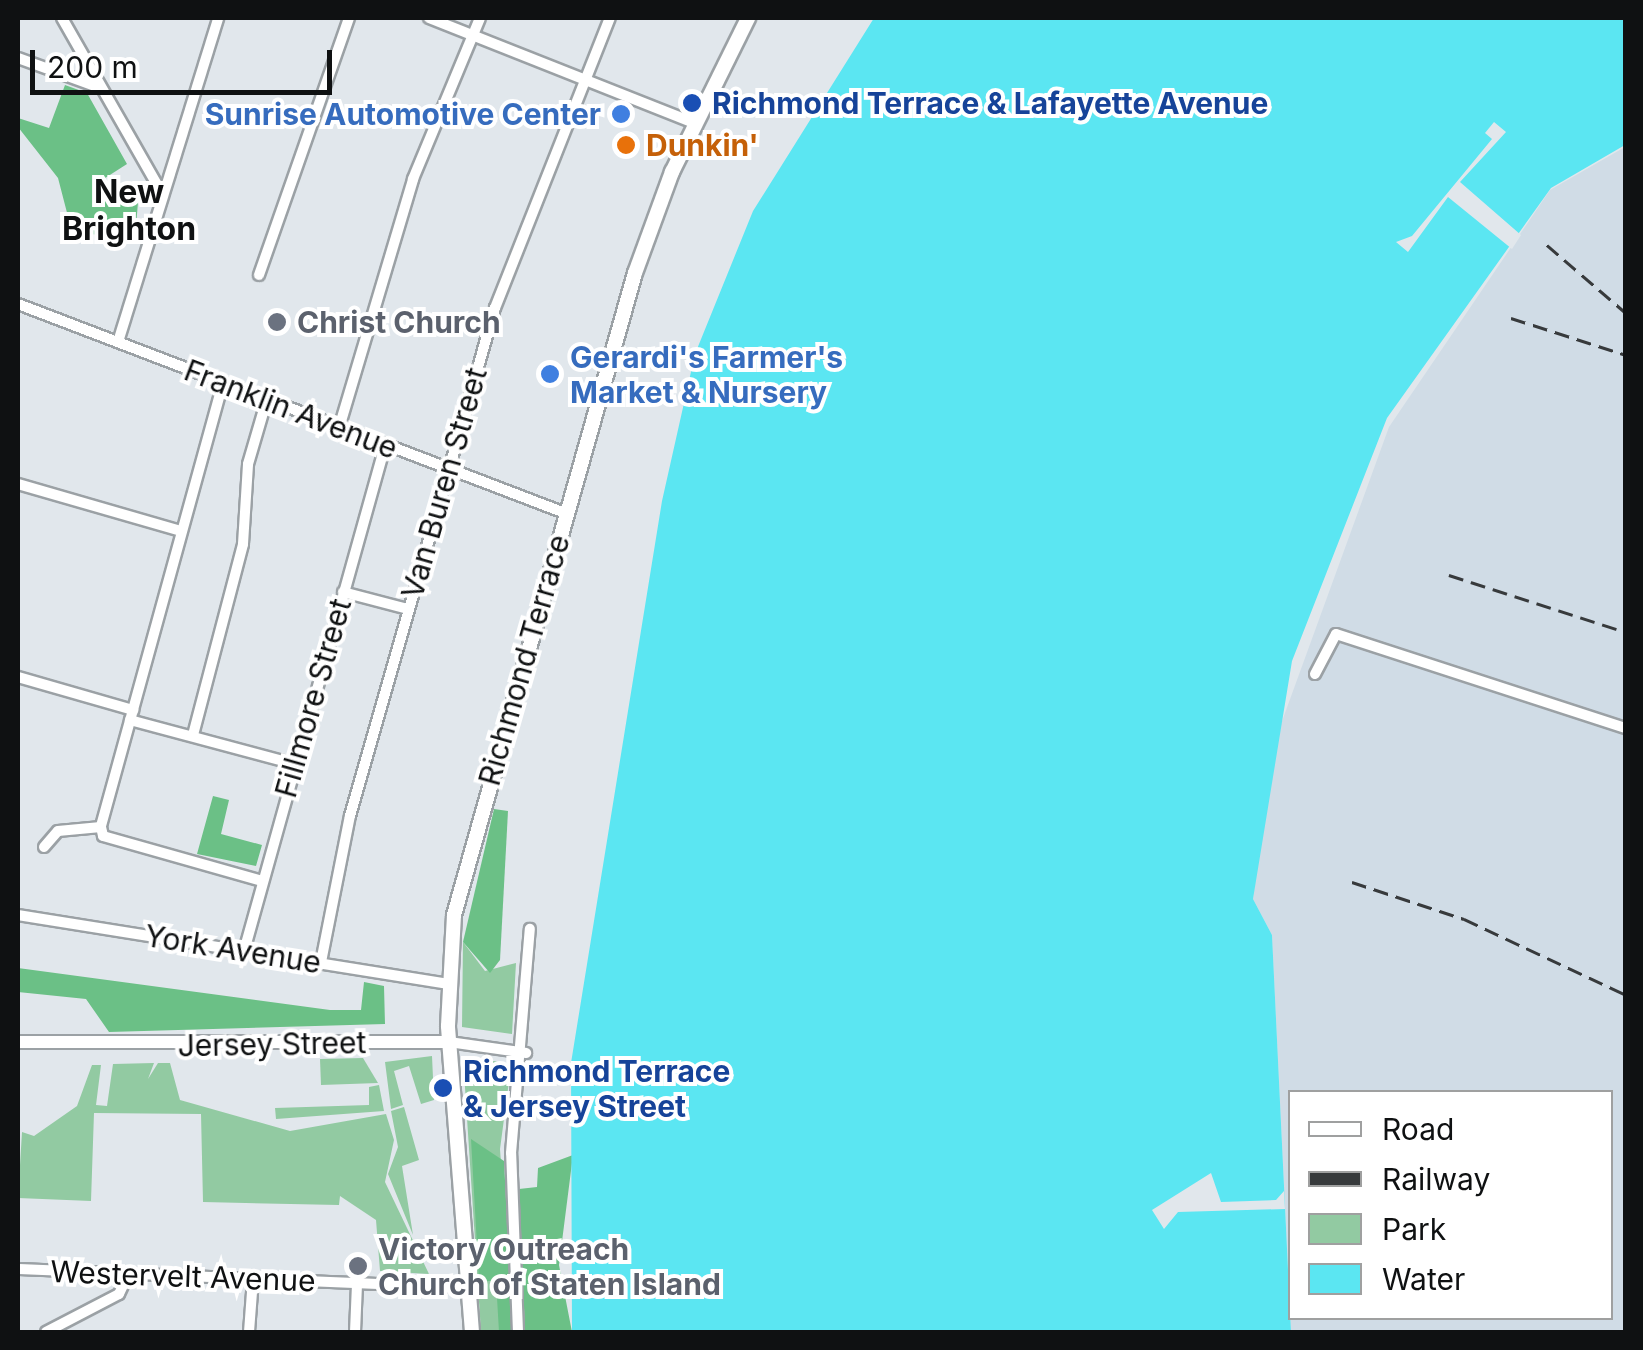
<!DOCTYPE html>
<style>
body{margin:0}
#map{position:relative;width:1643px;height:1350px;overflow:hidden;background:#e1e7ec;font-family:Inter,sans-serif}
div>[style]{position:absolute}
[style*='--x']{left:calc(var(--x)*1px);top:calc(var(--y)*1px);width:calc(var(--w)*1px);rotate:calc(var(--a)*1deg)}
.built>*{inset:0;background:#d0dce6}
.green>*{inset:0;background:#92caa2}
.forest>*{inset:0;background:#6bc086}
.water>*{inset:0;background:#5be6f2}
.pier>*{inset:0;background:#e1e7ec}
.roads{filter:drop-shadow(2px 0 #9ba1a5) drop-shadow(-2px 0 #9ba1a5) drop-shadow(0 2px #9ba1a5) drop-shadow(0 -2px #9ba1a5)}
.minor>*{height:10px;margin:-5px;padding:0 5px;transform-origin:5px;border-radius:5px;background:#fff}
.tertiary>*{height:12px;margin:-6px;padding:0 6px;transform-origin:6px;border-radius:6px;background:#fff}
.secondary>*{height:14px;margin:-7px;padding:0 7px;transform-origin:7px;border-radius:7px;background:#fff}
.rail>*{height:2.5px;margin-top:-1.25px;transform-origin:0;background:repeating-linear-gradient(90deg,#373a3c 0 15px,transparent 0 23px)}
.dots>*{width:28px;height:28px;translate:-50% -50%;box-sizing:border-box;border:5px solid #fff;border-radius:50%}
span{translate:-50% -50%;white-space:nowrap;text-align:center;line-height:1.15;-webkit-text-stroke:8px #fff;paint-order:stroke}
.transit-label{font-size:30px;color:#164399;font-weight:700}
.left{translate:0 -50%;text-align:left}
.shop-label{font-size:30px;color:#366cbe;font-weight:700}
.right{translate:-100% -50%;text-align:right}
.food-label{font-size:30px;color:#c56008;font-weight:700}
.worship-label{font-size:30px;color:#5b616d;font-weight:700}
.street-label{font-size:30px;color:#0f1112}
.neighbourhood-label{font-size:32px;color:#0f1112;font-weight:700}
.frame{position:absolute;inset:0;border:20px solid #0f1112;pointer-events:none}
.legend{position:absolute;left:1288px;top:1090px;width:325px;height:230px;box-sizing:border-box;background:#fff;border:2px solid #9fa0a0;margin:0;padding:12px 18px;list-style:none;font-size:30px;color:#0f1112}
.legend li{display:flex;align-items:center;gap:20px;height:50px}
.legend b{width:50px;border:2px solid #9fa0a0}
.scale{position:absolute;left:30px;top:50px;width:302px;height:45px;box-sizing:border-box;border:5px solid #0f1112;border-top:0;padding-left:12px;font-size:30px;line-height:35px;white-space:nowrap;color:#0f1112;-webkit-text-stroke:8px #fff;paint-order:stroke}
</style>
<div id="map">
<div class="built">
<div style="clip-path:polygon(evenodd,1625px 147px,1625px 1332px,1291px 1332px,1272px 935px,1253px 899px,1269px 757px,1389px 427px,1550px 190px,1625px 147px,1290px 1092px,1610px 1092px,1610px 1318px,1290px 1318px,1290px 1092px)"></div>
</div>
<div class="green">
<div style="clip-path:polygon(463px 942px,485px 971px,516px 963px,512px 1034px,462px 1027px)"></div>
<div style="clip-path:polygon(432px 1056px,434px 1100px,421px 1104px,409px 1066px,394px 1071px,403px 1105px,391px 1109px,385px 1062px)"></div>
<div style="clip-path:polygon(463px 1057px,501px 1062px,510px 1074px,500px 1149px,513px 1332px,481px 1332px)"></div>
<div style="clip-path:polygon(363px 1058px,378px 1083px,321px 1085px,320px 1059px)"></div>
<div style="clip-path:polygon(154px 1063px,148px 1079px,158px 1063px,170px 1063px,180px 1100px,290px 1131px,386px 1114px,394px 1140px,385px 1182px,429px 1274px,380px 1271px,376px 1220px,340px 1196px,339px 1205px,203px 1202px,201px 1114px,94px 1113px,91px 1201px,18px 1198px,22px 1132px,34px 1136px,77px 1106px,92px 1065px,101px 1065px,96px 1105px,107px 1106px,113px 1064px)"></div>
<div style="clip-path:polygon(379px 1085px,384px 1111px,276px 1119px,275px 1108px,369px 1105px,369px 1087px)"></div>
<div style="clip-path:polygon(404px 1107px,419px 1160px,402px 1166px,413px 1235px,388px 1174px,398px 1147px,391px 1111px)"></div>
</div>
<div class="forest">
<div style="clip-path:polygon(65px 85px,87px 93px,127px 164px,102px 180px,117px 203px,139px 190px,135px 239px,72px 232px,58px 178px,18px 127px,18px 118px,49px 128px)"></div>
<div style="clip-path:polygon(213px 796px,229px 800px,221px 834px,262px 845px,256px 866px,197px 854px)"></div>
<div style="clip-path:polygon(494px 809px,508px 811px,500px 960px,490px 973px,463px 942px)"></div>
<div style="clip-path:polygon(18px 968px,330px 1010px,361px 1010px,364px 982px,384px 986px,385px 1024px,109px 1032px,86px 999px,18px 992px)"></div>
<div style="clip-path:polygon(471px 1139px,504px 1161px,513px 1332px,499px 1332px,496px 1281px,479px 1281px)"></div>
<div style="clip-path:polygon(573px 1155px,559px 1265px,572px 1332px,525px 1332px,519px 1189px,537px 1187px,538px 1168px)"></div>
</div>
<div class="water">
<div style="clip-path:polygon(874px 18px,1625px 18px,1625px 145px,1551px 188px,1387px 418px,1292px 661px,1253px 899px,1272px 935px,1291px 1332px,572px 1332px,571px 1063px,662px 501px,695px 354px,753px 211px)"></div>
</div>
<div class="pier">
<div style="clip-path:polygon(1494px 122px,1506px 132px,1460px 182px,1521px 235px,1512px 249px,1448px 197px,1408px 252px,1396px 242px,1412px 236px,1492px 139px,1485px 133px)"></div>
<div style="clip-path:polygon(1211px 1173px,1221px 1202px,1276px 1200px,1284px 1191px,1285px 1209px,1178px 1212px,1164px 1229px,1152px 1210px)"></div>
</div>
<div class="roads">
<div class="minor">
<div style="--x:62;--y:18;--w:196;--a:60.3"></div>
<div style="--x:429;--y:18;--w:285;--a:21.6"></div>
<div style="--x:18;--y:58;--w:82;--a:20"></div>
<div style="--x:259;--y:275;--w:272;--a:-70.7"></div>
<div style="--x:18;--y:304;--w:586;--a:20.91"></div>
<div style="--x:118;--y:342;--w:339;--a:-72.8"></div>
<div style="--x:223;--y:383;--w:460;--a:105.4"></div>
<div style="--x:101;--y:827;--w:9;--a:77"></div>
<div style="--x:103;--y:836;--w:165;--a:15.8"></div>
<div style="--x:339;--y:428;--w:260;--a:-73.4"></div>
<div style="--x:413;--y:179;--w:174;--a:-67.4"></div>
<div style="--x:18;--y:484;--w:170;--a:16.1"></div>
<div style="--x:343;--y:592;--w:67;--a:14.7"></div>
<div style="--x:1315;--y:674;--w:45;--a:-62.3"></div>
<div style="--x:1336;--y:634;--w:305;--a:18"></div>
<div style="--x:18;--y:677;--w:120;--a:16"></div>
<div style="--x:130;--y:720;--w:170;--a:15"></div>
<div style="--x:193;--y:735;--w:197;--a:-75.3"></div>
<div style="--x:243;--y:544;--w:80;--a:-86.4"></div>
<div style="--x:248;--y:464;--w:68;--a:-73.7"></div>
<div style="--x:44;--y:847;--w:21;--a:-49"></div>
<div style="--x:58;--y:831;--w:43;--a:-5.3"></div>
<div style="--x:18;--y:915;--w:436;--a:9.1"></div>
<div style="--x:244;--y:951;--w:524;--a:-74.4"></div>
<div style="--x:321;--y:962;--w:149;--a:-78.8"></div>
<div style="--x:350;--y:816;--w:528;--a:-74.07"></div>
<div style="--x:495;--y:308;--w:312;--a:-68.4"></div>
<div style="--x:449;--y:1042;--w:78;--a:8.1"></div>
<div style="--x:18;--y:1269;--w:451;--a:2.4"></div>
<div style="--x:46;--y:1332;--w:82;--a:-27.5"></div>
<div style="--x:119;--y:1294;--w:21;--a:-65"></div>
<div style="--x:249;--y:1332;--w:53;--a:-85.7"></div>
<div style="--x:355;--y:1332;--w:48;--a:-87.6"></div>
<div style="--x:518;--y:1332;--w:179;--a:-92.2"></div>
<div style="--x:511;--y:1153;--w:225;--a:-85.2"></div>
</div>
<div class="tertiary">
<div style="--x:18;--y:1042;--w:431;--a:0"></div>
</div>
<div class="secondary">
<div style="--x:472;--y:1332;--w:307;--a:-94.5"></div>
<div style="--x:448;--y:1026;--w:111;--a:-86.9"></div>
<div style="--x:454;--y:915;--w:667;--a:-74.26"></div>
<div style="--x:635;--y:273;--w:108;--a:-69.9"></div>
<div style="--x:672;--y:172;--w:172;--a:-63.7"></div>
</div>
</div>
<div class="rail">
<div style="--x:1547;--y:245;--w:104;--a:40.7"></div>
<div style="--x:1511;--y:318;--w:121;--a:17.8"></div>
<div style="--x:1449;--y:575;--w:186;--a:17.9"></div>
<div style="--x:1352;--y:882;--w:118;--a:18.3"></div>
<div style="--x:1464;--y:919;--w:179;--a:25.1"></div>
</div>
<div class="dots">
<div style="left:692px;top:103px;background:#1a4fb4"></div>
<div style="left:621px;top:114px;background:#3f7fe0"></div>
<div style="left:626px;top:145px;background:#e8710a"></div>
<div style="left:277px;top:322px;background:#6b7280"></div>
<div style="left:550px;top:374px;background:#3f7fe0"></div>
<div style="left:443px;top:1088px;background:#1a4fb4"></div>
<div style="left:358px;top:1266px;background:#6b7280"></div>
</div>
<div class="transit-label">
<span class="left" style="left:712px;top:103px">Richmond Terrace &amp; Lafayette Avenue</span>
<span class="left" style="left:463px;top:1088px">Richmond Terrace<br>&amp; Jersey Street</span>
</div>
<div class="shop-label">
<span class="right" style="left:601px;top:114px">Sunrise Automotive Center</span>
<span class="left" style="left:570px;top:374px">Gerardi's Farmer's<br>Market &amp; Nursery</span>
</div>
<div class="food-label">
<span class="left" style="left:646px;top:145px">Dunkin'</span>
</div>
<div class="worship-label">
<span class="left" style="left:297px;top:322px">Christ Church</span>
<span class="left" style="left:378px;top:1266px">Victory Outreach<br>Church of Staten Island</span>
</div>
<div class="street-label">
<span style="left:291px;top:409px;rotate:21deg">Franklin Avenue</span>
<span style="left:444px;top:483px;rotate:-74deg">Van Buren Street</span>
<span style="left:524px;top:660px;rotate:-74deg">Richmond Terrace</span>
<span style="left:313px;top:698px;rotate:-74deg">Fillmore Street</span>
<span style="left:233px;top:949px;rotate:9deg">York Avenue</span>
<span style="left:272px;top:1044px;rotate:-1deg">Jersey Street</span>
<span style="left:183px;top:1276px;rotate:2deg">Westervelt Avenue</span>
</div>
<div class="neighbourhood-label">
<span style="left:129px;top:211px">New<br>Brighton</span>
</div>
<div class="frame"></div>
<ul class="legend">
<li><b style="height:12px;background:#fff"></b>Road</li>
<li><b style="height:12px;background:#373a3c"></b>Railway</li>
<li><b style="height:28px;background:#92caa2"></b>Park</li>
<li><b style="height:28px;background:#5be6f2"></b>Water</li>
</ul>
<div class="scale">200 m</div>
</div>
